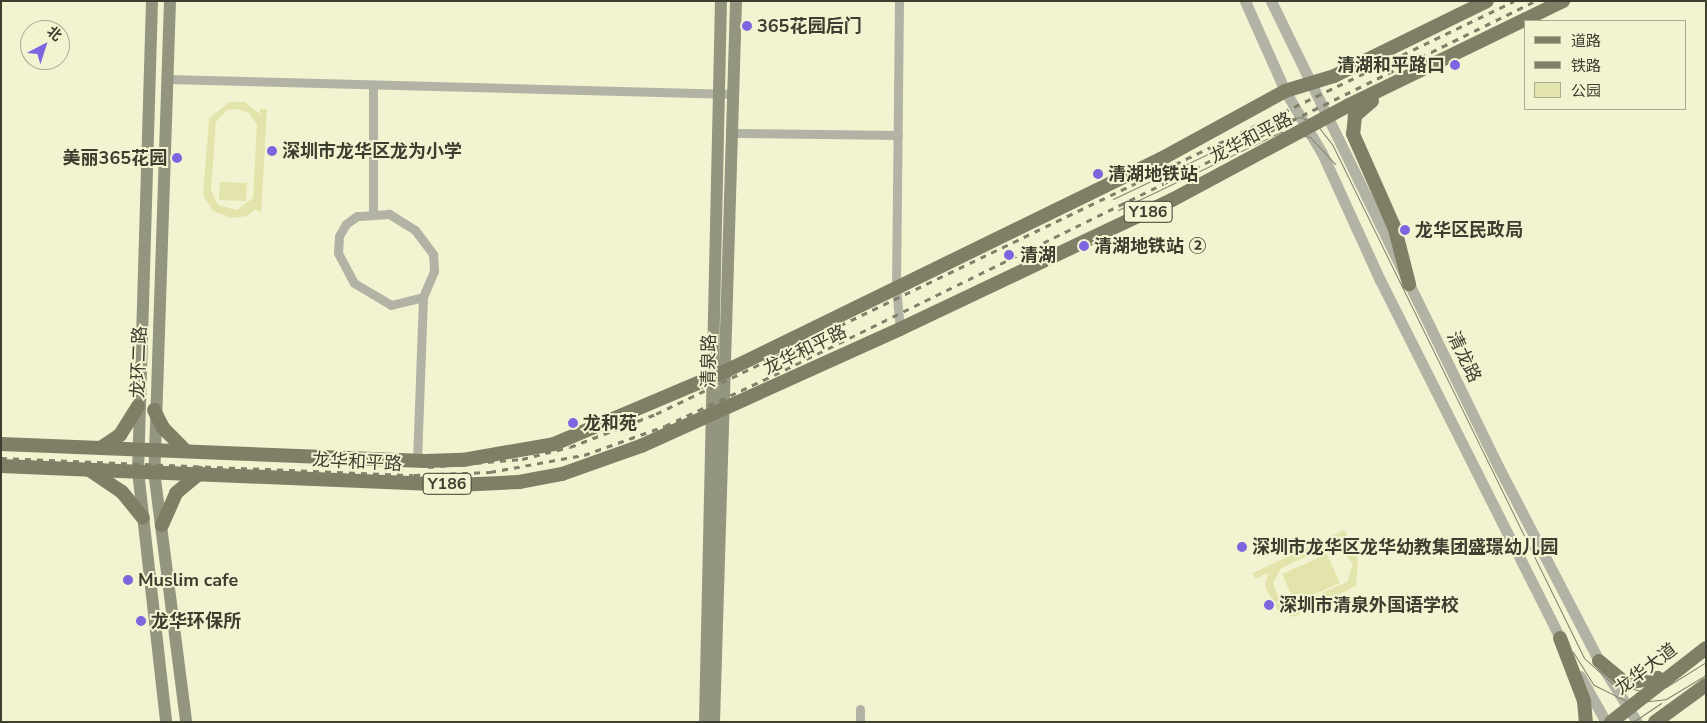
<!DOCTYPE html>
<meta charset="utf-8">
<style>
body{margin:0}
#map{position:relative;width:1707px;height:723px;overflow:hidden;background:#f2f4d1;font-family:"Nunito Sans","Noto Sans SC",sans-serif}
div>[style]{position:absolute}
[style*='--x']{left:calc(var(--x)*1px);top:calc(var(--y)*1px);width:calc(var(--w)*1px);rotate:calc(var(--a)*1deg)}
.green>*{inset:0;background:#e3e4ab}
.minor>*{height:9px;margin:-4.5px;padding:0 4.5px;transform-origin:4.5px;border-radius:4.5px;background:#b2b3a4}
.tertiary>*{height:11px;margin:-5.5px;padding:0 5.5px;transform-origin:5.5px;border-radius:5.5px;background:#b2b3a4}
.secondary>*{height:12px;margin:-6px;padding:0 6px;transform-origin:6px;border-radius:6px;background:#94957f}
.primary>*{height:14px;margin:-7px;padding:0 7px;transform-origin:7px;border-radius:7px;background:#7e7f64}
.tram>*{height:1px;margin:-0.5px;padding:0 0.5px;transform-origin:0.5px;border-radius:0.5px;background:#7f816b}
.rail>*{height:2.5px;margin-top:-1.25px;transform-origin:0;background:repeating-linear-gradient(90deg,#7f816b 0 6px,transparent 0 12px)}
.dots>*{width:14px;height:14px;translate:-50% -50%;box-sizing:border-box;border:2px solid #f2f4d1;border-radius:50%}
span{translate:-50% -50%;white-space:nowrap;text-align:center;line-height:1.15;-webkit-text-stroke:4px #f2f4d1;paint-order:stroke}
.shield-label span{padding:1px 4px;background:#f2f4d1;border:1px solid;border-radius:4px;-webkit-text-stroke-width:0}
.shield-label{font-size:16px;color:#3d3e30;font-weight:700}
.poi-label{font-size:18px;color:#3d3e30;font-weight:700}
.left{translate:0 -50%;text-align:left}
.right{translate:-100% -50%;text-align:right}
.street-label{font-size:18px;color:#3d3e30}
.frame{position:absolute;inset:0;border:2px solid #3d3e30;pointer-events:none}
.legend{position:absolute;left:1524px;top:20px;width:162px;height:90px;box-sizing:border-box;background:#f2f4d1;border:1px solid #aaab91;margin:0;padding:6px 9px;list-style:none;font-size:15px;color:#3d3e30}
.legend li{display:flex;align-items:center;gap:10px;height:25px}
.legend b{width:25px;border:1px solid #aaab91}
.north{position:absolute;left:20px;top:20px;width:50px;height:50px;box-sizing:border-box;background:#f2f4d1;border:1px solid #aaab91;border-radius:50%;rotate:40deg;font-size:14px;font-weight:700;line-height:20px;text-align:center;color:#3d3e30}
.north::after{content:'';display:block;margin:auto;width:18px;height:22px;background:#7e65e0;clip-path:polygon(50% 0,100% 100%,50% 72%,0 100%)}
</style>
<div id="map">
<div class="green">
<div style="clip-path:polygon(evenodd,230px 102px,245px 102px,260px 114px,260px 109px,267px 109px,261px 213px,255px 209px,247px 216px,231px 218px,213px 211px,203px 195px,209px 118px,230px 102px,237px 109px,249px 113px,257px 124px,253px 198px,237px 210px,218px 205px,211px 190px,216px 122px,227px 110px,237px 109px)"></div>
<div style="clip-path:polygon(220px 182px,247px 183px,246px 201px,219px 200px)"></div>
<div style="clip-path:polygon(evenodd,1345px 530px,1347px 536px,1339px 541px,1353px 548px,1358px 559px,1356px 586px,1294px 617px,1279px 612px,1265px 587px,1268px 573px,1255px 579px,1253px 573px,1345px 530px,1329px 546px,1339px 547px,1353px 564px,1347px 582px,1295px 605px,1279px 599px,1273px 583px,1281px 568px,1329px 546px)"></div>
<div style="clip-path:polygon(1327px 554px,1340px 583px,1295px 603px,1282px 574px)"></div>
</div>
<div class="minor">
<div style="--x:899;--y:1;--w:286;--a:90.6"></div>
<div style="--x:896;--y:287;--w:42;--a:84.6"></div>
<div style="--x:167;--y:79;--w:567;--a:1.52"></div>
<div style="--x:373;--y:85;--w:128;--a:90"></div>
<div style="--x:733;--y:133;--w:165;--a:0.7"></div>
<div style="--x:417;--y:461;--w:164;--a:-87.9"></div>
<div style="--x:423;--y:297;--w:28;--a:-67"></div>
<div style="--x:434;--y:271;--w:17;--a:-93"></div>
<div style="--x:433;--y:254;--w:30;--a:-127"></div>
<div style="--x:415;--y:230;--w:31;--a:-148"></div>
<div style="--x:389;--y:214;--w:32;--a:176"></div>
<div style="--x:357;--y:216;--w:14;--a:144"></div>
<div style="--x:346;--y:224;--w:14;--a:120"></div>
<div style="--x:339;--y:236;--w:17;--a:93"></div>
<div style="--x:338;--y:253;--w:34;--a:62"></div>
<div style="--x:354;--y:283;--w:43;--a:30.7"></div>
<div style="--x:391;--y:305;--w:33;--a:-14"></div>
<div style="--x:860;--y:709;--w:13;--a:90"></div>
</div>
<div class="tertiary">
<div style="--x:1245;--y:1;--w:98;--a:66"></div>
<div style="--x:1285;--y:91;--w:72;--a:59.2"></div>
<div style="--x:1322;--y:153;--w:140;--a:65.5"></div>
<div style="--x:1380;--y:280;--w:407;--a:63.3"></div>
<div style="--x:1271;--y:1;--w:520;--a:63.98"></div>
<div style="--x:1499;--y:468;--w:217;--a:62.6"></div>
<div style="--x:1599;--y:661;--w:72;--a:58.1"></div>
<div style="--x:1580;--y:676;--w:53;--a:60.5"></div>
</div>
<div class="secondary">
<div style="--x:152;--y:1;--w:470;--a:91.7"></div>
<div style="--x:138;--y:471;--w:253;--a:83.6"></div>
<div style="--x:170;--y:1;--w:470;--a:91.9"></div>
<div style="--x:154;--y:471;--w:253;--a:82.7"></div>
<div style="--x:705;--y:722;--w:721;--a:-88.73"></div>
<div style="--x:714;--y:722;--w:721;--a:-88.25"></div>
</div>
<div class="primary">
<div style="--x:1372;--y:101;--w:23;--a:139"></div>
<div style="--x:1355;--y:116;--w:18;--a:96"></div>
<div style="--x:1353;--y:134;--w:104;--a:66.1"></div>
<div style="--x:1395;--y:229;--w:57;--a:75.7"></div>
<div style="--x:154;--y:410;--w:20;--a:63"></div>
<div style="--x:163;--y:428;--w:33;--a:45"></div>
<div style="--x:1;--y:444;--w:424;--a:2.3"></div>
<div style="--x:425;--y:461;--w:38;--a:-2"></div>
<div style="--x:463;--y:460;--w:92;--a:-10"></div>
<div style="--x:554;--y:444;--w:187;--a:-23"></div>
<div style="--x:726;--y:371;--w:484;--a:-26"></div>
<div style="--x:1161;--y:159;--w:141;--a:-28.7"></div>
<div style="--x:1285;--y:91;--w:51;--a:-17"></div>
<div style="--x:1334;--y:76;--w:170;--a:-26.1"></div>
<div style="--x:102;--y:447;--w:22;--a:-34"></div>
<div style="--x:120;--y:435;--w:34;--a:-58"></div>
<div style="--x:1;--y:466;--w:456;--a:2.4"></div>
<div style="--x:457;--y:485;--w:62;--a:-2.8"></div>
<div style="--x:519;--y:482;--w:44;--a:-10.5"></div>
<div style="--x:562;--y:474;--w:84;--a:-19.5"></div>
<div style="--x:641;--y:446;--w:284;--a:-24.3"></div>
<div style="--x:900;--y:329;--w:301;--a:-25.4"></div>
<div style="--x:1172;--y:200;--w:201;--a:-28.2"></div>
<div style="--x:1349;--y:105;--w:238;--a:-25.9"></div>
<div style="--x:88;--y:469;--w:41;--a:34.1"></div>
<div style="--x:122;--y:492;--w:33;--a:51"></div>
<div style="--x:162;--y:525;--w:35;--a:-66"></div>
<div style="--x:176;--y:493;--w:31;--a:-40"></div>
<div style="--x:1560;--y:638;--w:67;--a:69.1"></div>
<div style="--x:1584;--y:701;--w:21;--a:85"></div>
<div style="--x:1599;--y:661;--w:34;--a:40"></div>
<div style="--x:1625;--y:683;--w:33;--a:-9"></div>
<div style="--x:1611;--y:722;--w:120;--a:-37.9"></div>
<div style="--x:1655;--y:722;--w:63;--a:-36"></div>
</div>
<div class="tram">
<div style="--x:1113;--y:199;--w:184;--a:-25.4"></div>
<div style="--x:1279;--y:120;--w:22;--a:-8"></div>
<div style="--x:1301;--y:117;--w:18;--a:27"></div>
<div style="--x:1317;--y:125;--w:24;--a:52"></div>
<div style="--x:1332;--y:144;--w:572;--a:63.88"></div>
<div style="--x:1584;--y:658;--w:39;--a:42"></div>
<div style="--x:1613;--y:684;--w:29;--a:14"></div>
<div style="--x:1641;--y:691;--w:25;--a:-9"></div>
<div style="--x:1666;--y:687;--w:47;--a:-32"></div>
<div style="--x:1118;--y:210;--w:181;--a:-25.6"></div>
<div style="--x:1281;--y:132;--w:29;--a:10"></div>
<div style="--x:1310;--y:137;--w:37;--a:47"></div>
<div style="--x:1573;--y:652;--w:39;--a:58"></div>
<div style="--x:1594;--y:685;--w:40;--a:26.6"></div>
<div style="--x:1630;--y:703;--w:36;--a:-6"></div>
<div style="--x:1666;--y:699;--w:47;--a:-31"></div>
<div style="--x:1620;--y:722;--w:33;--a:-38"></div>
<div style="--x:1633;--y:722;--w:34;--a:-34"></div>
</div>
<div class="rail">
<div style="--x:1;--y:458;--w:413;--a:2.4"></div>
<div style="--x:414;--y:475;--w:76;--a:-2.3"></div>
<div style="--x:490;--y:472;--w:96;--a:-10.3"></div>
<div style="--x:584;--y:455;--w:86;--a:-19.7"></div>
<div style="--x:665;--y:426;--w:120;--a:-25.1"></div>
<div style="--x:774;--y:375;--w:848;--a:-26.17"></div>
<div style="--x:428;--y:467;--w:94;--a:-4.9"></div>
<div style="--x:522;--y:459;--w:49;--a:-14"></div>
<div style="--x:570;--y:447;--w:92;--a:-21"></div>
<div style="--x:656;--y:414;--w:952;--a:-25.7"></div>
</div>
<div class="dots">
<div style="left:747px;top:26px;background:#7e65e0"></div>
<div style="left:1455px;top:65px;background:#7e65e0"></div>
<div style="left:272px;top:151px;background:#7e65e0"></div>
<div style="left:177px;top:158px;background:#7e65e0"></div>
<div style="left:1098px;top:174px;background:#7e65e0"></div>
<div style="left:1405px;top:230px;background:#7e65e0"></div>
<div style="left:1084px;top:246px;background:#7e65e0"></div>
<div style="left:1009px;top:255px;background:#7e65e0"></div>
<div style="left:573px;top:423px;background:#7e65e0"></div>
<div style="left:1242px;top:547px;background:#7e65e0"></div>
<div style="left:128px;top:580px;background:#7e65e0"></div>
<div style="left:1269px;top:605px;background:#7e65e0"></div>
<div style="left:141px;top:621px;background:#7e65e0"></div>
</div>
<div class="shield-label">
<span style="left:1148px;top:212px">Y186</span>
<span style="left:447px;top:484px">Y186</span>
</div>
<div class="poi-label">
<span class="left" style="left:757px;top:26px">365花园后门</span>
<span class="right" style="left:1445px;top:65px">清湖和平路口</span>
<span class="left" style="left:282px;top:151px">深圳市龙华区龙为小学</span>
<span class="right" style="left:167px;top:158px">美丽365花园</span>
<span class="left" style="left:1108px;top:174px">清湖地铁站</span>
<span class="left" style="left:1415px;top:230px">龙华区民政局</span>
<span class="left" style="left:1094px;top:246px">清湖地铁站 ②</span>
<span class="left" style="left:1020px;top:255px">清湖</span>
<span class="left" style="left:583px;top:423px">龙和苑</span>
<span class="left" style="left:1252px;top:547px">深圳市龙华区龙华幼教集团盛璟幼儿园</span>
<span class="left" style="left:138px;top:580px">Muslim cafe</span>
<span class="left" style="left:1279px;top:605px">深圳市清泉外国语学校</span>
<span class="left" style="left:151px;top:621px">龙华环保所</span>
</div>
<div class="street-label">
<span style="left:1251px;top:138px;rotate:-27deg">龙华和平路</span>
<span style="left:805px;top:350px;rotate:-26deg">龙华和平路</span>
<span style="left:1464px;top:357px;rotate:64deg">清龙路</span>
<span style="left:709px;top:361px;rotate:-89deg">清泉路</span>
<span style="left:139px;top:362px;rotate:-88deg">龙环二路</span>
<span style="left:357px;top:462px;rotate:3deg">龙华和平路</span>
<span style="left:1646px;top:669px;rotate:-37deg">龙华大道</span>
</div>
<div class="frame"></div>
<ul class="legend">
<li><b style="height:6px;background:#7e7f64"></b>道路</li>
<li><b style="height:6px;background:#7f816b"></b>铁路</li>
<li><b style="height:14px;background:#e3e4ab"></b>公园</li>
</ul>
<div class="north">北</div>
</div>
